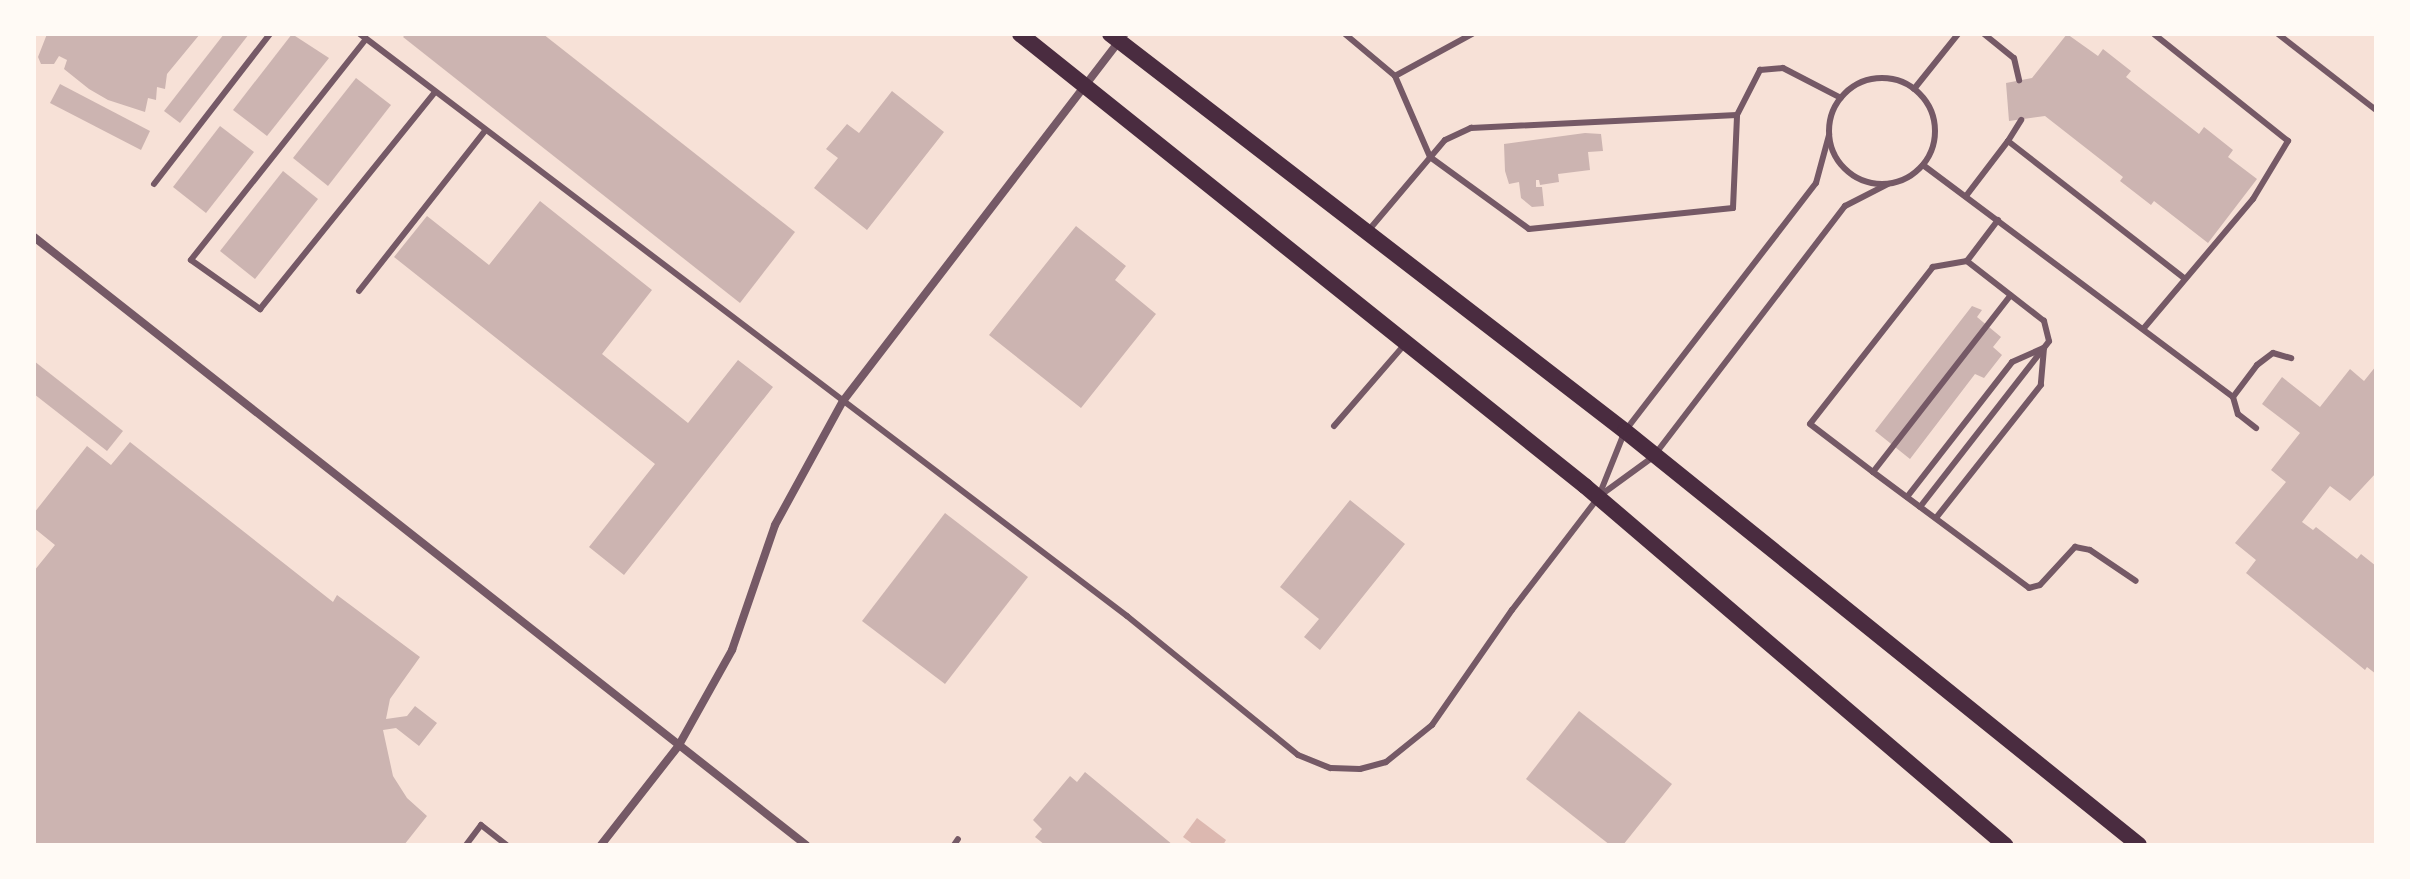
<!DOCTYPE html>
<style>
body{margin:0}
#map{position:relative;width:2410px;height:879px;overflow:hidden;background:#f7e1d7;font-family:Figtree,sans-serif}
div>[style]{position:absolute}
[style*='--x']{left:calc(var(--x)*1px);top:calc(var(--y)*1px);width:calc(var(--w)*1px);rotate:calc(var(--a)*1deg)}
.water>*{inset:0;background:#dcb8b0}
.building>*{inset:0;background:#ccb4b1}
.service>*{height:6px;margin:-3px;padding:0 3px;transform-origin:3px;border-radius:3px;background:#755966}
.service>.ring{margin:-3px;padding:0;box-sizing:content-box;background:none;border:6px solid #755966;border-radius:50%}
.minor>*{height:8px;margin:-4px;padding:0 4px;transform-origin:4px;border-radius:4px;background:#755966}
.secondary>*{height:16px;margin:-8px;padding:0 8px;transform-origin:8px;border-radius:8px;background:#4a2c40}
span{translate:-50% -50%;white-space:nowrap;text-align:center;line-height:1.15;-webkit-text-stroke:8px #fffaf5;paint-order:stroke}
.frame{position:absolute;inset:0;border:36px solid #fffaf5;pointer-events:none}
</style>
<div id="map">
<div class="water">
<div style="clip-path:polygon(1197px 818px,1226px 840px,1223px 845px,1194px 845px,1183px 837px)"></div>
</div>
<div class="building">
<div style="clip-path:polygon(47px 34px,200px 34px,167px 74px,165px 89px,157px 87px,156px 100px,148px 98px,145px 112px,108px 100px,89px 89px,64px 69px,67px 60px,59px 56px,54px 64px,41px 64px,38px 57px)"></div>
<div style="clip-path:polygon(224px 34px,249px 34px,180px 123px,164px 111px)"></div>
<div style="clip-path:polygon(292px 34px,329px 58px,267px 136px,233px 110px)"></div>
<div style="clip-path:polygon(406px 34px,543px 34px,795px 232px,740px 303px,403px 37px)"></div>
<div style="clip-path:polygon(2067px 34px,2098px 56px,2103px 49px,2131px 71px,2126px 77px,2199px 134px,2204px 127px,2233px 150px,2228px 157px,2257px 179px,2208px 243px,2154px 201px,2151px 205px,2120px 181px,2123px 177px,2045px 116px,2009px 121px,2006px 83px,2032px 78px)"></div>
<div style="clip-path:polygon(356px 78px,391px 105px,328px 186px,293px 158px)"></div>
<div style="clip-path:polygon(60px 84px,150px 131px,141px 150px,50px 103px)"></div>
<div style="clip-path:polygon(892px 91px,944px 132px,867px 230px,814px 188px,838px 158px,826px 149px,847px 124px,859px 133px)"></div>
<div style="clip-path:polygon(220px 126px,254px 152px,206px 213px,173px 187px)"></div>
<div style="clip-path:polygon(1585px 133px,1601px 134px,1603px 151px,1588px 152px,1590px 170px,1558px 174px,1559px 182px,1540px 185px,1539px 180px,1536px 180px,1536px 187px,1542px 187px,1544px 206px,1532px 207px,1521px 198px,1519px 182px,1509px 184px,1505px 171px,1504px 144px)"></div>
<div style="clip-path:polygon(283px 171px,318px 199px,255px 279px,220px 251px)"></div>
<div style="clip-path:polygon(540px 201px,652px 290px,602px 354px,688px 423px,738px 360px,773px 387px,624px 575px,589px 547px,655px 464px,394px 257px,427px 216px,489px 265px)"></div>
<div style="clip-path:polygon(1076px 226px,1126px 266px,1115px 280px,1156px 314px,1081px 408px,989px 335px)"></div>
<div style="clip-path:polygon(1972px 306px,1982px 310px,1977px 317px,2001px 337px,1993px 347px,2002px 355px,1984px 378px,1975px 374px,1910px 459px,1875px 431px)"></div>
<div style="clip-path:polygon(34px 361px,123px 431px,107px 451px,34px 394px)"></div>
<div style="clip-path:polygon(2376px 366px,2376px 473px,2350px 501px,2330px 486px,2302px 522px,2313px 530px,2316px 527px,2357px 559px,2361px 554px,2376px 566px,2376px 674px,2367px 667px,2365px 670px,2246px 573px,2256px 560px,2235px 543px,2286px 482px,2271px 470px,2300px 433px,2262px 404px,2282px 377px,2320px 407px,2350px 369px,2364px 381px)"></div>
<div style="clip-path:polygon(130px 442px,333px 602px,337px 595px,420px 657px,390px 699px,386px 719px,407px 716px,415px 706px,437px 723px,419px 746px,396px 728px,383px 730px,393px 776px,407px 798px,427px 816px,404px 845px,34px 845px,34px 571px,55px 545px,34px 528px,34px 513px,87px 446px,111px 465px)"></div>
<div style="clip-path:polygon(1350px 500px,1405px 544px,1320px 650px,1304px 637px,1319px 619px,1280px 587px)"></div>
<div style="clip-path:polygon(945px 513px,1028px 577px,945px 684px,862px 621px)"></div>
<div style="clip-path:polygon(1579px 711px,1672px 784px,1623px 845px,1610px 845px,1526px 779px)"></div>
<div style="clip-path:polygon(1085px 772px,1173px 845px,1045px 845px,1035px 837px,1042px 829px,1033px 820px,1070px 776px,1077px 782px)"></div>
</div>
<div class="service">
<div style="--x:360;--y:34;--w:963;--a:37.19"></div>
<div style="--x:1127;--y:616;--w:220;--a:39.1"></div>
<div style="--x:1298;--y:755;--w:35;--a:22"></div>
<div style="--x:1331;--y:768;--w:29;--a:2"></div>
<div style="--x:1360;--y:769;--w:27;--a:-15"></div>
<div style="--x:1386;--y:762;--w:59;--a:-38.8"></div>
<div style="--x:1432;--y:725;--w:140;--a:-55.2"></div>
<div style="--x:1512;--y:610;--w:141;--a:-52.5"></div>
<div style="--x:1598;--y:498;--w:72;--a:-68.1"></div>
<div style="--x:1625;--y:431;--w:313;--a:-52.4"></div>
<div style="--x:1816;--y:183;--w:50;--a:-74.8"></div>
<div style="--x:1345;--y:34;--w:65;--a:40"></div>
<div style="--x:1395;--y:76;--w:88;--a:66.6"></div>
<div style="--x:1430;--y:157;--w:122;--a:36"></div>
<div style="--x:1529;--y:229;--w:205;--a:-5.9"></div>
<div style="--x:1733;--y:208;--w:93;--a:-87.5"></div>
<div style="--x:1984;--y:34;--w:38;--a:39"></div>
<div style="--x:2014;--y:58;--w:23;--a:77"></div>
<div style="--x:2278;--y:34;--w:124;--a:37.8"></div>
<div style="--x:366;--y:39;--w:282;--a:128.4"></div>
<div style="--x:191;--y:260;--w:85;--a:35.4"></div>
<div style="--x:260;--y:309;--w:277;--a:-51.1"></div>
<div style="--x:1395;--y:76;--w:88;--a:-28.6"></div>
<div class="ring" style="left:1829px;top:78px;width:100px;height:100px"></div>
<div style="--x:1914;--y:89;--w:70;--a:-51.3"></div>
<div style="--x:2008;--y:141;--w:25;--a:-58"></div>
<div style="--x:1923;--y:165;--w:387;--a:36.8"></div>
<div style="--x:2233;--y:397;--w:18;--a:74"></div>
<div style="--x:2238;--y:414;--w:23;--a:38"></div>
<div style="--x:154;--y:184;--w:190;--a:-52.3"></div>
<div style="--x:1966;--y:196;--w:69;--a:-52.6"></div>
<div style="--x:2008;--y:141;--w:224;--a:37.9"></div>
<div style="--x:1998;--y:220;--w:51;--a:127.1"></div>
<div style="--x:1967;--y:261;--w:35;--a:170"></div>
<div style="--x:1933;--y:267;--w:199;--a:128.1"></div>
<div style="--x:1810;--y:424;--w:79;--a:37.3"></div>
<div style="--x:1873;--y:472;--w:224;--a:-52.1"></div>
<div style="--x:1368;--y:231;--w:119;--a:-49.8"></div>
<div style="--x:1445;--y:140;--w:29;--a:-25"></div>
<div style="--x:1471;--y:128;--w:266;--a:-2.8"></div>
<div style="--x:1737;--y:115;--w:51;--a:-62.9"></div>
<div style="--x:1760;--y:70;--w:23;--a:-5"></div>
<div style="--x:1783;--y:68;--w:65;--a:27.3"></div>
<div style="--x:359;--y:291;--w:204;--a:-51.8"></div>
<div style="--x:2144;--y:328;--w:169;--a:-49.8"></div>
<div style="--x:2253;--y:199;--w:68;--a:-58.9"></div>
<div style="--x:2288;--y:141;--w:171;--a:-141.4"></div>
<div style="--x:2233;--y:397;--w:40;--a:-53"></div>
<div style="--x:2257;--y:365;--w:20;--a:-37"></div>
<div style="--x:2273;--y:353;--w:19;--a:16"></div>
<div style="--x:1334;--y:426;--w:110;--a:-49.1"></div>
<div style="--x:1873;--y:472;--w:194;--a:36.6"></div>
<div style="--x:2029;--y:588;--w:11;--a:-15"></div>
<div style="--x:2040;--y:585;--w:52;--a:-47.4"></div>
<div style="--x:2075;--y:547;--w:15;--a:11"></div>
<div style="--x:2090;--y:550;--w:55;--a:34"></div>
<div style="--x:1598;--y:497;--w:68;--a:-36"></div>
<div style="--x:1653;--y:457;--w:316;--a:-52.6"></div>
<div style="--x:1845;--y:206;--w:48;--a:-27.1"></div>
<div style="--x:1907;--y:497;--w:171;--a:-52.1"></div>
<div style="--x:2012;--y:362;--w:35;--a:-24"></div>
<div style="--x:2044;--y:348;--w:37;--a:95"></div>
<div style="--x:2041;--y:385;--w:169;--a:128.3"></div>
<div style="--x:1920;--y:507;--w:210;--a:-52.1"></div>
<div style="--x:2049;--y:341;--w:21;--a:-104"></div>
<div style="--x:2044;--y:321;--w:98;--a:-142.1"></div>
<div style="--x:466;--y:845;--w:25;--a:-53"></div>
<div style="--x:481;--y:825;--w:33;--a:38"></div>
<div style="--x:954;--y:845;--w:7;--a:-56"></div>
</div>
<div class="minor">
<div style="--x:34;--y:237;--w:983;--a:38.22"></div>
<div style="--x:601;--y:845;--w:127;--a:-52"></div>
<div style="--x:679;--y:745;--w:109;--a:-60.8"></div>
<div style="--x:732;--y:650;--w:132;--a:-71"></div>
<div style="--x:775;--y:525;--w:141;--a:-61.3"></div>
<div style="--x:843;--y:401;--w:463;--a:-52.5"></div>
</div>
<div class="secondary">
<div style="--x:1020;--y:34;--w:724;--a:38.66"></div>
<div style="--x:1585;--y:486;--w:553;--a:40.52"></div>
<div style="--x:1110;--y:34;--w:650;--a:37.63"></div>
<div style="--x:1625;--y:431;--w:660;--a:38.85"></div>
</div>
<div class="frame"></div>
</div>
